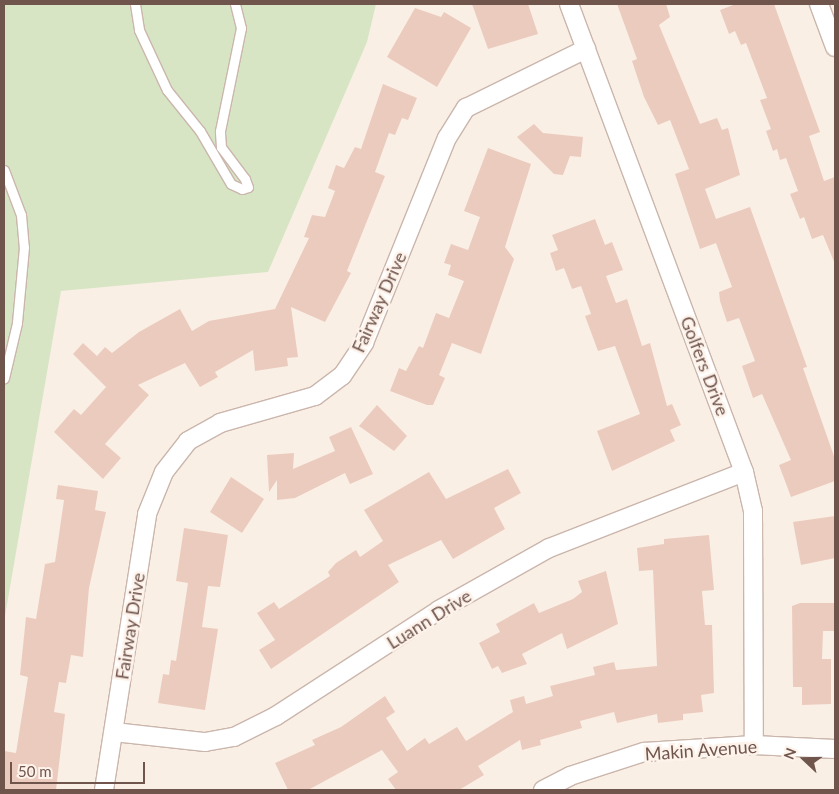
<!DOCTYPE html>
<style>
body{margin:0}
#map{position:relative;width:839px;height:794px;overflow:hidden;background:#faefe5;font-family:Lato,sans-serif}
div>[style]{position:absolute}
[style*='--x']{left:calc(var(--x)*1px);top:calc(var(--y)*1px);width:calc(var(--w)*1px);rotate:calc(var(--a)*1deg)}
.green>*{inset:0;background:#d7e5c5}
.building>*{inset:0;background:#eccbbf}
.roads{filter:drop-shadow(1px 0 #cab6ac) drop-shadow(-1px 0 #cab6ac) drop-shadow(0 1px #cab6ac) drop-shadow(0 -1px #cab6ac)}
.service>*{height:9px;margin:-4.5px;padding:0 4.5px;transform-origin:4.5px;border-radius:4.5px;background:#fff}
.minor>*{height:18px;margin:-9px;padding:0 9px;transform-origin:9px;border-radius:9px;background:#fff}
span{translate:-50% -50%;white-space:nowrap;text-align:center;line-height:1.15;-webkit-text-stroke:5px #fdf3eb;paint-order:stroke}
.street-label{font-size:18px;color:#70554d}
.frame{position:absolute;inset:0;border:5px solid #70554d;pointer-events:none}
.north{position:absolute;left:779px;top:734px;width:50px;height:50px;-webkit-text-stroke:4px #fdf3eb;paint-order:stroke;rotate:291deg;font-size:14px;font-weight:700;line-height:20px;text-align:center;color:#70554d}
.north::after{content:'';display:block;margin:auto;width:18px;height:22px;background:#70554d;clip-path:polygon(50% 0,100% 100%,50% 72%,0 100%)}
.scale{position:absolute;left:10px;top:762px;width:135px;height:22px;box-sizing:border-box;border:2px solid #70554d;border-top:0;padding-left:6px;font-size:15px;line-height:18px;white-space:nowrap;color:#70554d;-webkit-text-stroke:4px #fdf3eb;paint-order:stroke}
</style>
<div id="map">
<div class="green">
<div style="clip-path:polygon(4px 4px,376px 4px,367px 42px,268px 272px,61px 291px,4px 622px)"></div>
</div>
<div class="building">
<div style="clip-path:polygon(472px 4px,528px 4px,538px 34px,488px 49px)"></div>
<div style="clip-path:polygon(617px 4px,666px 4px,670px 17px,659px 25px,700px 124px,717px 118px,722px 130px,728px 128px,740px 175px,705px 189px,716px 219px,750px 207px,807px 367px,803px 368px,835px 459px,835px 481px,791px 497px,779px 465px,791px 460px,762px 394px,753px 398px,742px 366px,755px 361px,739px 318px,727px 322px,720px 301px,719px 292px,732px 287px,716px 243px,700px 249px,675px 174px,689px 169px,670px 120px,658px 125px,644px 97px,632px 61px,637px 59px)"></div>
<div style="clip-path:polygon(736px 4px,774px 4px,783px 29px,820px 132px,809px 136px,824px 181px,835px 177px,835px 264px,823px 235px,812px 239px,804px 217px,800px 219px,790px 194px,798px 191px,786px 158px,780px 160px,777px 149px,773px 151px,766px 131px,771px 129px,760px 100px,767px 98px,746px 43px,741px 45px,735px 31px,729px 34px,720px 10px)"></div>
<div style="clip-path:polygon(415px 8px,441px 17px,444px 12px,471px 28px,437px 87px,387px 57px)"></div>
<div style="clip-path:polygon(383px 84px,417px 98px,408px 120px,402px 118px,395px 135px,389px 133px,375px 172px,385px 176px,347px 271px,351px 273px,325px 322px,291px 307px,298px 357px,287px 358px,288px 366px,255px 371px,253px 350px,215px 372px,218px 377px,200px 387px,185px 363px,138px 385px,149px 395px,105px 444px,121px 458px,103px 479px,54px 432px,74px 409px,81px 415px,106px 387px,73px 354px,83px 343px,97px 356px,105px 347px,112px 353px,139px 332px,180px 309px,192px 331px,209px 321px,275px 309px,309px 238px,304px 237px,312px 215px,325px 217px,335px 191px,328px 188px,336px 165px,344px 168px,355px 147px,361px 149px)"></div>
<div style="clip-path:polygon(534px 124px,543px 133px,583px 137px,581px 157px,570px 156px,563px 175px,554px 174px,517px 137px)"></div>
<div style="clip-path:polygon(488px 148px,531px 164px,505px 247px,514px 259px,481px 354px,452px 343px,439px 375px,445px 378px,433px 405px,427px 405px,390px 391px,399px 368px,406px 371px,419px 346px,423px 348px,436px 313px,449px 318px,464px 281px,448px 275px,451px 265px,444px 263px,451px 244px,468px 250px,480px 217px,464px 211px)"></div>
<div style="clip-path:polygon(595px 219px,605px 245px,612px 242px,623px 270px,606px 276px,616px 303px,627px 299px,642px 346px,650px 343px,667px 406px,672px 404px,681px 425px,670px 430px,675px 441px,612px 471px,597px 431px,640px 414px,615px 346px,598px 351px,585px 316px,591px 314px,581px 286px,572px 289px,564px 268px,556px 271px,550px 253px,558px 250px,552px 235px)"></div>
<div style="clip-path:polygon(377px 405px,407px 436px,394px 451px,359px 426px)"></div>
<div style="clip-path:polygon(351px 427px,373px 474px,350px 484px,345px 473px,295px 498px,277px 500px,277px 480px,269px 492px,267px 455px,294px 453px,293px 469px,335px 451px,329px 437px)"></div>
<div style="clip-path:polygon(508px 469px,521px 493px,494px 508px,505px 529px,453px 559px,441px 540px,388px 565px,399px 582px,271px 669px,259px 650px,275px 640px,257px 613px,274px 602px,279px 609px,330px 576px,328px 572px,336px 563px,356px 550px,360px 557px,383px 541px,364px 510px,429px 472px,446px 499px)"></div>
<div style="clip-path:polygon(231px 477px,264px 499px,242px 533px,210px 512px)"></div>
<div style="clip-path:polygon(58px 485px,98px 491px,95px 510px,106px 512px,89px 588px,83px 657px,71px 655px,66px 683px,59px 682px,54px 712px,65px 714px,56px 790px,4px 790px,4px 751px,16px 753px,28px 677px,20px 675px,26px 617px,36px 619px,45px 564px,55px 562px,64px 500px,56px 499px)"></div>
<div style="clip-path:polygon(835px 516px,835px 558px,801px 565px,793px 522px)"></div>
<div style="clip-path:polygon(184px 528px,228px 535px,220px 587px,208px 586px,202px 627px,218px 629px,205px 710px,158px 703px,163px 674px,169px 675px,171px 660px,176px 661px,181px 629px,188px 583px,176px 581px)"></div>
<div style="clip-path:polygon(709px 535px,714px 590px,702px 591px,705px 625px,712px 625px,714px 693px,701px 695px,703px 712px,683px 714px,683px 720px,658px 723px,657px 714px,617px 723px,614px 712px,580px 721px,582px 728px,540px 740px,541px 745px,522px 750px,520px 740px,478px 766px,484px 775px,459px 790px,396px 790px,388px 779px,398px 772px,382px 750px,308px 790px,288px 790px,275px 763px,315px 745px,312px 740px,341px 727px,385px 696px,395px 712px,386px 718px,407px 751px,425px 738px,429px 744px,457px 727px,466px 741px,513px 712px,510px 700px,524px 696px,526px 704px,553px 696px,550px 686px,595px 675px,593px 667px,614px 662px,616px 670px,657px 666px,653px 570px,639px 571px,637px 548px,664px 544px,664px 539px)"></div>
<div style="clip-path:polygon(606px 571px,618px 624px,567px 649px,562px 633px,522px 654px,527px 664px,502px 673px,498px 666px,492px 669px,479px 643px,500px 632px,496px 624px,534px 603px,539px 613px,573px 599px,582px 592px,578px 581px)"></div>
<div style="clip-path:polygon(800px 603px,835px 603px,835px 631px,823px 631px,822px 659px,831px 659px,831px 704px,802px 705px,802px 687px,793px 687px,792px 606px)"></div>
</div>
<div class="roads">
<div class="service">
<div style="--x:135;--y:4;--w:26;--a:81"></div>
<div style="--x:139;--y:30;--w:66;--a:65"></div>
<div style="--x:167;--y:90;--w:53;--a:51.2"></div>
<div style="--x:200;--y:131;--w:61;--a:59.7"></div>
<div style="--x:231;--y:184;--w:12;--a:24"></div>
<div style="--x:242;--y:189;--w:6;--a:-18"></div>
<div style="--x:248;--y:187;--w:9;--a:-111"></div>
<div style="--x:245;--y:179;--w:40;--a:-127"></div>
<div style="--x:221;--y:147;--w:16;--a:-94"></div>
<div style="--x:220;--y:131;--w:105;--a:-78.5"></div>
<div style="--x:241;--y:28;--w:25;--a:-104"></div>
<div style="--x:4;--y:170;--w:48;--a:69.3"></div>
<div style="--x:21;--y:215;--w:32;--a:85"></div>
<div style="--x:24;--y:247;--w:76;--a:95.3"></div>
<div style="--x:17;--y:323;--w:57;--a:103.3"></div>
</div>
<div class="minor">
<div style="--x:569;--y:4;--w:500;--a:69.5"></div>
<div style="--x:744;--y:472;--w:40;--a:77"></div>
<div style="--x:753;--y:511;--w:234;--a:89.8"></div>
<div style="--x:819;--y:4;--w:46;--a:69.6"></div>
<div style="--x:114;--y:732;--w:92;--a:6.3"></div>
<div style="--x:205;--y:742;--w:29;--a:-10"></div>
<div style="--x:234;--y:737;--w:47;--a:-26.6"></div>
<div style="--x:276;--y:716;--w:194;--a:-33"></div>
<div style="--x:439;--y:610;--w:126;--a:-29.4"></div>
<div style="--x:549;--y:548;--w:209;--a:-21.3"></div>
<div style="--x:104;--y:790;--w:279;--a:-81.1"></div>
<div style="--x:147;--y:514;--w:45;--a:-68"></div>
<div style="--x:164;--y:472;--w:39;--a:-52"></div>
<div style="--x:188;--y:441;--w:37;--a:-29"></div>
<div style="--x:220;--y:423;--w:99;--a:-15.9"></div>
<div style="--x:315;--y:396;--w:34;--a:-37"></div>
<div style="--x:342;--y:376;--w:40;--a:-56"></div>
<div style="--x:364;--y:343;--w:221;--a:-68"></div>
<div style="--x:447;--y:138;--w:36;--a:-58"></div>
<div style="--x:466;--y:108;--w:134;--a:-26.2"></div>
<div style="--x:543;--y:790;--w:30;--a:-27"></div>
<div style="--x:570;--y:776;--w:78;--a:-18"></div>
<div style="--x:644;--y:752;--w:110;--a:-3.6"></div>
<div style="--x:754;--y:745;--w:81;--a:2.8"></div>
</div>
</div>
<div class="street-label">
<span style="left:379px;top:302px;rotate:-66deg">Fairway Drive</span>
<span style="left:705px;top:366px;rotate:69deg">Golfers Drive</span>
<span style="left:429px;top:619px;rotate:-32deg">Luann Drive</span>
<span style="left:130px;top:626px;rotate:-81deg">Fairway Drive</span>
<span style="left:701px;top:750px;rotate:-4deg">Makin Avenue</span>
</div>
<div class="frame"></div>
<div class="north">N</div>
<div class="scale">50 m</div>
</div>
